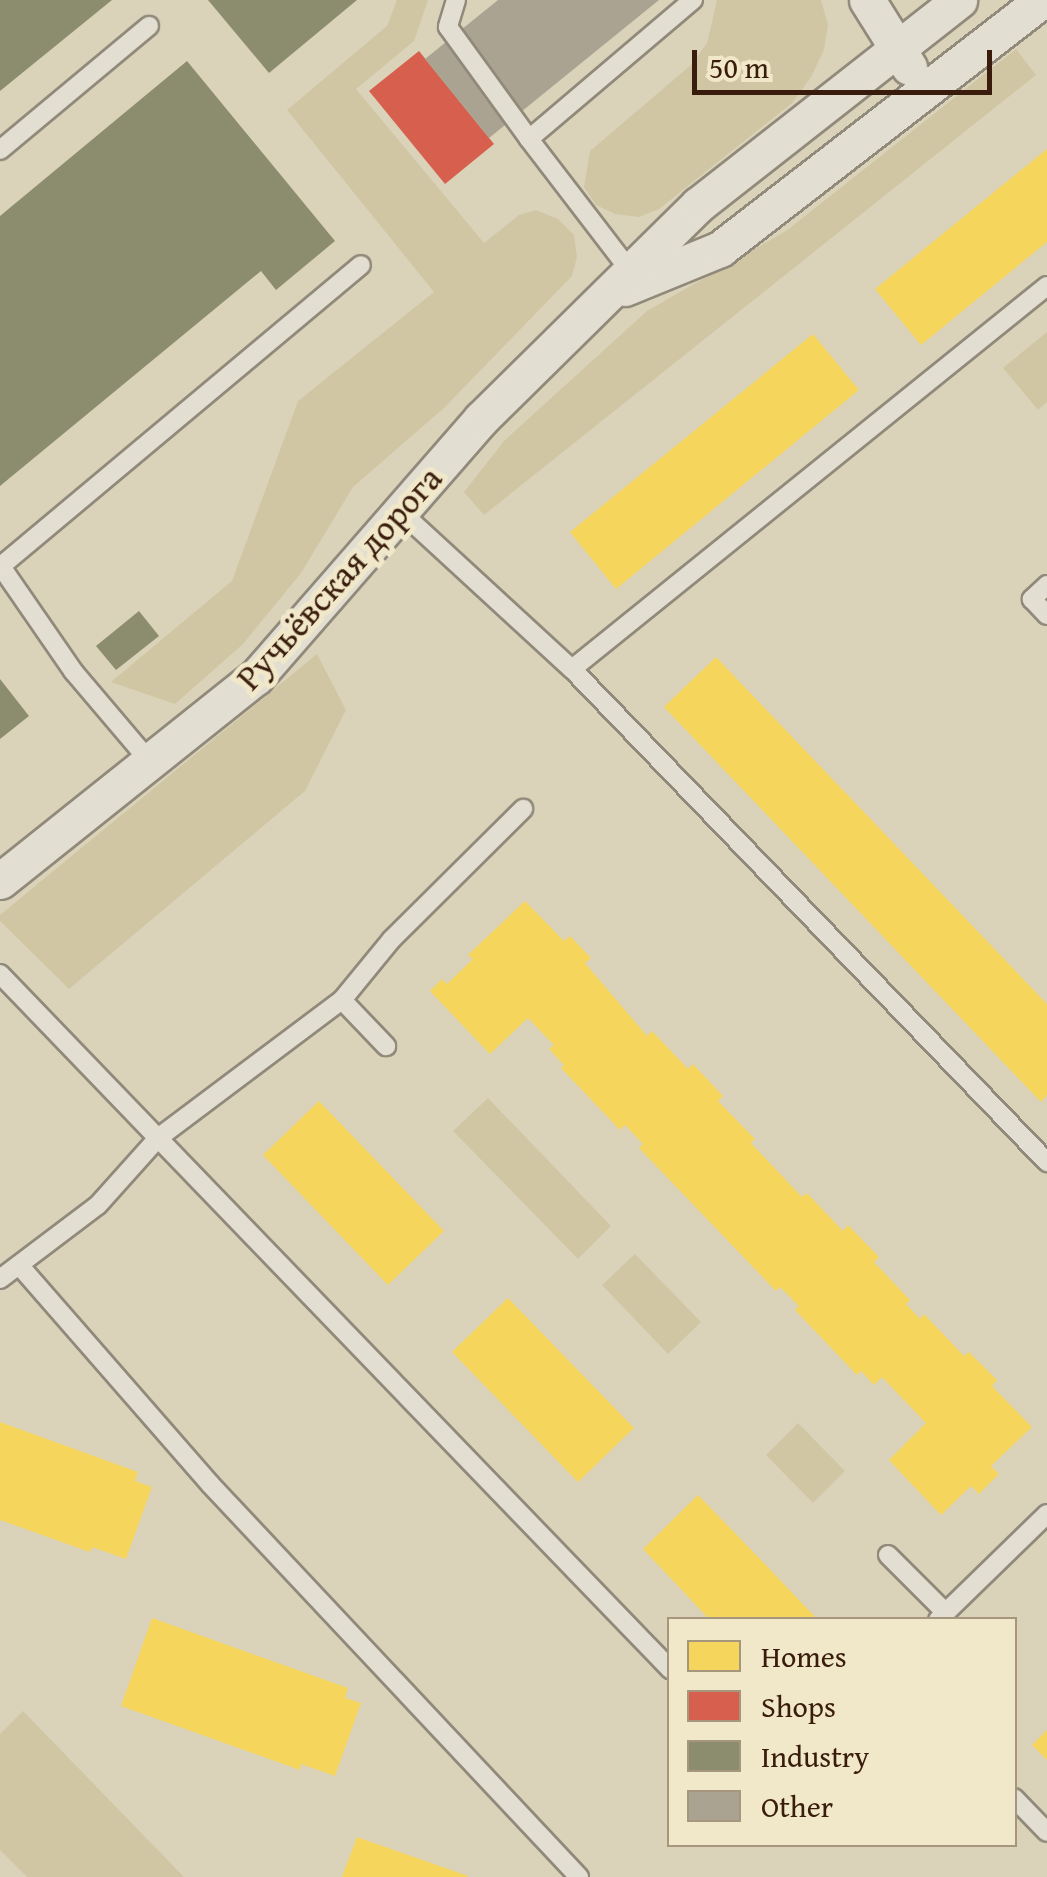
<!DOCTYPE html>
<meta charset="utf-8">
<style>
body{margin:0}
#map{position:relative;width:1047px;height:1877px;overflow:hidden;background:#dad3ba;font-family:"Gentium Book Plus",serif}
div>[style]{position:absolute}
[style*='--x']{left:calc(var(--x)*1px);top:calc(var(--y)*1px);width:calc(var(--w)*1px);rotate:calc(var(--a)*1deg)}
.green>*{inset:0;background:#d1c6a3}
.homes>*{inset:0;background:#f6d55c}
.shops>*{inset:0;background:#d6604d}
.industry>*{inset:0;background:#8c8c6e}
.building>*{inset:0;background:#aaa392}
.roads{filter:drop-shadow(2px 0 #91897a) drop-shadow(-2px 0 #91897a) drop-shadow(0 2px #91897a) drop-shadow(0 -2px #91897a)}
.lane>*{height:18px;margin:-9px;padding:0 9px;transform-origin:9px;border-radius:9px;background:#e2dfd2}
.street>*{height:35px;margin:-17.5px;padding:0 17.5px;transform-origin:17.5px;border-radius:17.5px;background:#e2dfd2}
span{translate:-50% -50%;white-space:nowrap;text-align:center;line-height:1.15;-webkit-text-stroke:10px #f0e8c9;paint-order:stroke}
.street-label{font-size:35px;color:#3a1c0d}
.legend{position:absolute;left:667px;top:1617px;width:350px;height:230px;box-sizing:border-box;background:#f0e8c9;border:2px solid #a7967e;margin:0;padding:12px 18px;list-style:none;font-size:30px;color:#3a1c0d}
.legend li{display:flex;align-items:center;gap:20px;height:50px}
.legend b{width:50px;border:2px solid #a7967e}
.scale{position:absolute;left:692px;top:50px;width:300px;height:45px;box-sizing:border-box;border:5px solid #3a1c0d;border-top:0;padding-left:12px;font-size:30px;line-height:35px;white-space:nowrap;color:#3a1c0d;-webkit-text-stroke:8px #f0e8c9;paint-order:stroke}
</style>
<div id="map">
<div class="green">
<div style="clip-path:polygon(397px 0,428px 0,414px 41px,356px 89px,484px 243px,519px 215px,536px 210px,558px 219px,574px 235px,577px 257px,572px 276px,444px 408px,353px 487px,301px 573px,243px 644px,175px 704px,111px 682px,232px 581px,298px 401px,434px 292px,287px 110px,387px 26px)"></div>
<div style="clip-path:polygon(717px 0,821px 0,828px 25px,824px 50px,811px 77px,792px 103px,659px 209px,639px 217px,615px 214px,596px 205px,584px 187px,590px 151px,691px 65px,707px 43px)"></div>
<div style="clip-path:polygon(1016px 49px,1036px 75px,484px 515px,464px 492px,504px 441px,647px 311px,786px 231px)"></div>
<div style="clip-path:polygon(1047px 332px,1047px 402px,1038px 410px,1003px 368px)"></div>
<div style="clip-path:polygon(317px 654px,346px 710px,305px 791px,69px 989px,0 921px,0 915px)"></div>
<div style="clip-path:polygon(488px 1098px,611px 1226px,578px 1259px,453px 1131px)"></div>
<div style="clip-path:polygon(635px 1254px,701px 1322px,668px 1354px,602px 1285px)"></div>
<div style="clip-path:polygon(798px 1423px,845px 1471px,813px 1503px,766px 1455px)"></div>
<div style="clip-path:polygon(23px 1711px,184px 1877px,27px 1877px,0 1850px,0 1734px)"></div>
</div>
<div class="homes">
<div style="clip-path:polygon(1047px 149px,1047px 242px,921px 345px,875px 289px)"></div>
<div style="clip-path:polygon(813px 334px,859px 390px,616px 589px,570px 532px)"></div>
<div style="clip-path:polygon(716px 657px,1047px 1004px,1047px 1095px,1041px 1102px,664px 707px)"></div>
<div style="clip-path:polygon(525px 901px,564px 941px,570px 936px,591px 958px,585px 963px,647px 1036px,652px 1031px,688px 1069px,693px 1064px,723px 1096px,718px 1101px,755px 1139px,751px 1143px,802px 1197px,807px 1193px,843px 1231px,848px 1225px,879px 1257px,874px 1262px,910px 1300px,906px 1304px,920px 1319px,924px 1314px,964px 1356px,969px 1352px,997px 1380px,992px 1386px,1032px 1427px,991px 1466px,999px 1474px,979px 1494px,971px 1486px,941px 1515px,889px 1460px,926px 1423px,882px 1377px,874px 1385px,861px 1371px,857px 1375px,795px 1310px,799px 1306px,780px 1287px,776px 1291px,639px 1148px,643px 1144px,625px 1125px,620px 1130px,561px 1068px,564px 1065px,549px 1049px,554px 1045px,528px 1018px,490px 1054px,430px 991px,442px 979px,447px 984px,473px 959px,468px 955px)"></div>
<div style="clip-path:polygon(319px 1101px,444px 1231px,388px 1285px,263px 1155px)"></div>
<div style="clip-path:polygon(508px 1298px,634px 1428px,578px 1482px,452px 1352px)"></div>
<div style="clip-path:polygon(0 1422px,138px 1472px,135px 1481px,152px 1487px,126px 1559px,92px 1547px,90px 1552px,0 1520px)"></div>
<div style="clip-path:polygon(698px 1495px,761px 1560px,818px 1620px,710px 1620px,643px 1549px)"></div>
<div style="clip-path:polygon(152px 1618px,348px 1688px,345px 1698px,361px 1703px,335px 1776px,301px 1764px,300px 1770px,121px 1706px)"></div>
<div style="clip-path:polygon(1047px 1730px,1047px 1760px,1032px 1745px)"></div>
<div style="clip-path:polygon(357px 1837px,468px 1876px,468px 1877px,342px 1877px)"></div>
</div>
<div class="shops">
<div style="clip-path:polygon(419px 51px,494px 144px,445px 184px,369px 91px)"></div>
</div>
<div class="industry">
<div style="clip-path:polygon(0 0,112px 0,0 91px)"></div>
<div style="clip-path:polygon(208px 0,357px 0,269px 73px)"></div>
<div style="clip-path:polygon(187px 61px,335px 241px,276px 290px,261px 271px,0 486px,0 216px)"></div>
<div style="clip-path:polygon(139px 611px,159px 636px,116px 670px,96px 646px)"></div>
<div style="clip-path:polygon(0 679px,29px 716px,0 739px)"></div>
</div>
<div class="building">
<div style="clip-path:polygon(498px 0,659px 0,489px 138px,425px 59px)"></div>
</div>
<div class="roads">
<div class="lane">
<div style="--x:456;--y:0;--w:28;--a:107"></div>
<div style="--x:448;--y:27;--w:138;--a:54.1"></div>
<div style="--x:529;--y:139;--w:215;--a:-40.3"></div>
<div style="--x:529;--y:139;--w:169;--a:52.5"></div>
<div style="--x:0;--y:150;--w:194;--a:-39.8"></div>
<div style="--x:401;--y:512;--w:232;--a:42.6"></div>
<div style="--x:572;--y:669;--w:685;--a:46.07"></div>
<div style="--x:0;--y:565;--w:129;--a:55.4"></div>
<div style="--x:73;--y:671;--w:121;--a:49.7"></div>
<div style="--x:1;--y:566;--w:469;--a:-39.9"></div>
<div style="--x:1047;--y:585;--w:21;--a:137"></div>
<div style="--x:1032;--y:599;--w:22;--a:47"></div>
<div style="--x:572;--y:669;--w:610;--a:-38.88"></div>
<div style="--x:0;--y:974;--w:228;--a:46.1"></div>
<div style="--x:158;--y:1138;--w:230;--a:-36.9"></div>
<div style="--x:342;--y:1000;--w:79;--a:-50.7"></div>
<div style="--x:392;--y:939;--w:185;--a:-44.8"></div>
<div style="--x:342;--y:1000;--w:64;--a:46.3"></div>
<div style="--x:19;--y:1265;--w:291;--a:48.9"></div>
<div style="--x:210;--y:1484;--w:539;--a:46.8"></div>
<div style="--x:0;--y:1279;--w:123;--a:-37.1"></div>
<div style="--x:98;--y:1205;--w:90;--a:-48.2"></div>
<div style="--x:158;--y:1138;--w:738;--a:46.04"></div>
<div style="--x:888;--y:1555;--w:82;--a:45"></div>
<div style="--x:938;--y:1620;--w:152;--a:-44.2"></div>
<div style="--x:1014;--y:1798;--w:47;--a:45.9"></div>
</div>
<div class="street">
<div style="--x:867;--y:0;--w:79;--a:57.9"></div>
<div style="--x:625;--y:288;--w:103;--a:-22.3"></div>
<div style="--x:720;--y:249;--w:407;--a:-37.7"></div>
<div style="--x:0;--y:881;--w:327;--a:-38.6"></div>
<div style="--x:256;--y:677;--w:342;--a:-48.9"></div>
<div style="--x:481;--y:419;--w:305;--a:-44.6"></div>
<div style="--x:698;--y:205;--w:332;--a:-38.1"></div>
</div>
</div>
<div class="street-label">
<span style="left:339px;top:578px;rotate:-48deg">Ручьёвская дорога</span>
</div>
<ul class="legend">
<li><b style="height:28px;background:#f6d55c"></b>Homes</li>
<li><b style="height:28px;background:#d6604d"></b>Shops</li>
<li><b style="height:28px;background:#8c8c6e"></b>Industry</li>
<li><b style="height:28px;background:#aaa392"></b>Other</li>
</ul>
<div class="scale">50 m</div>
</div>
